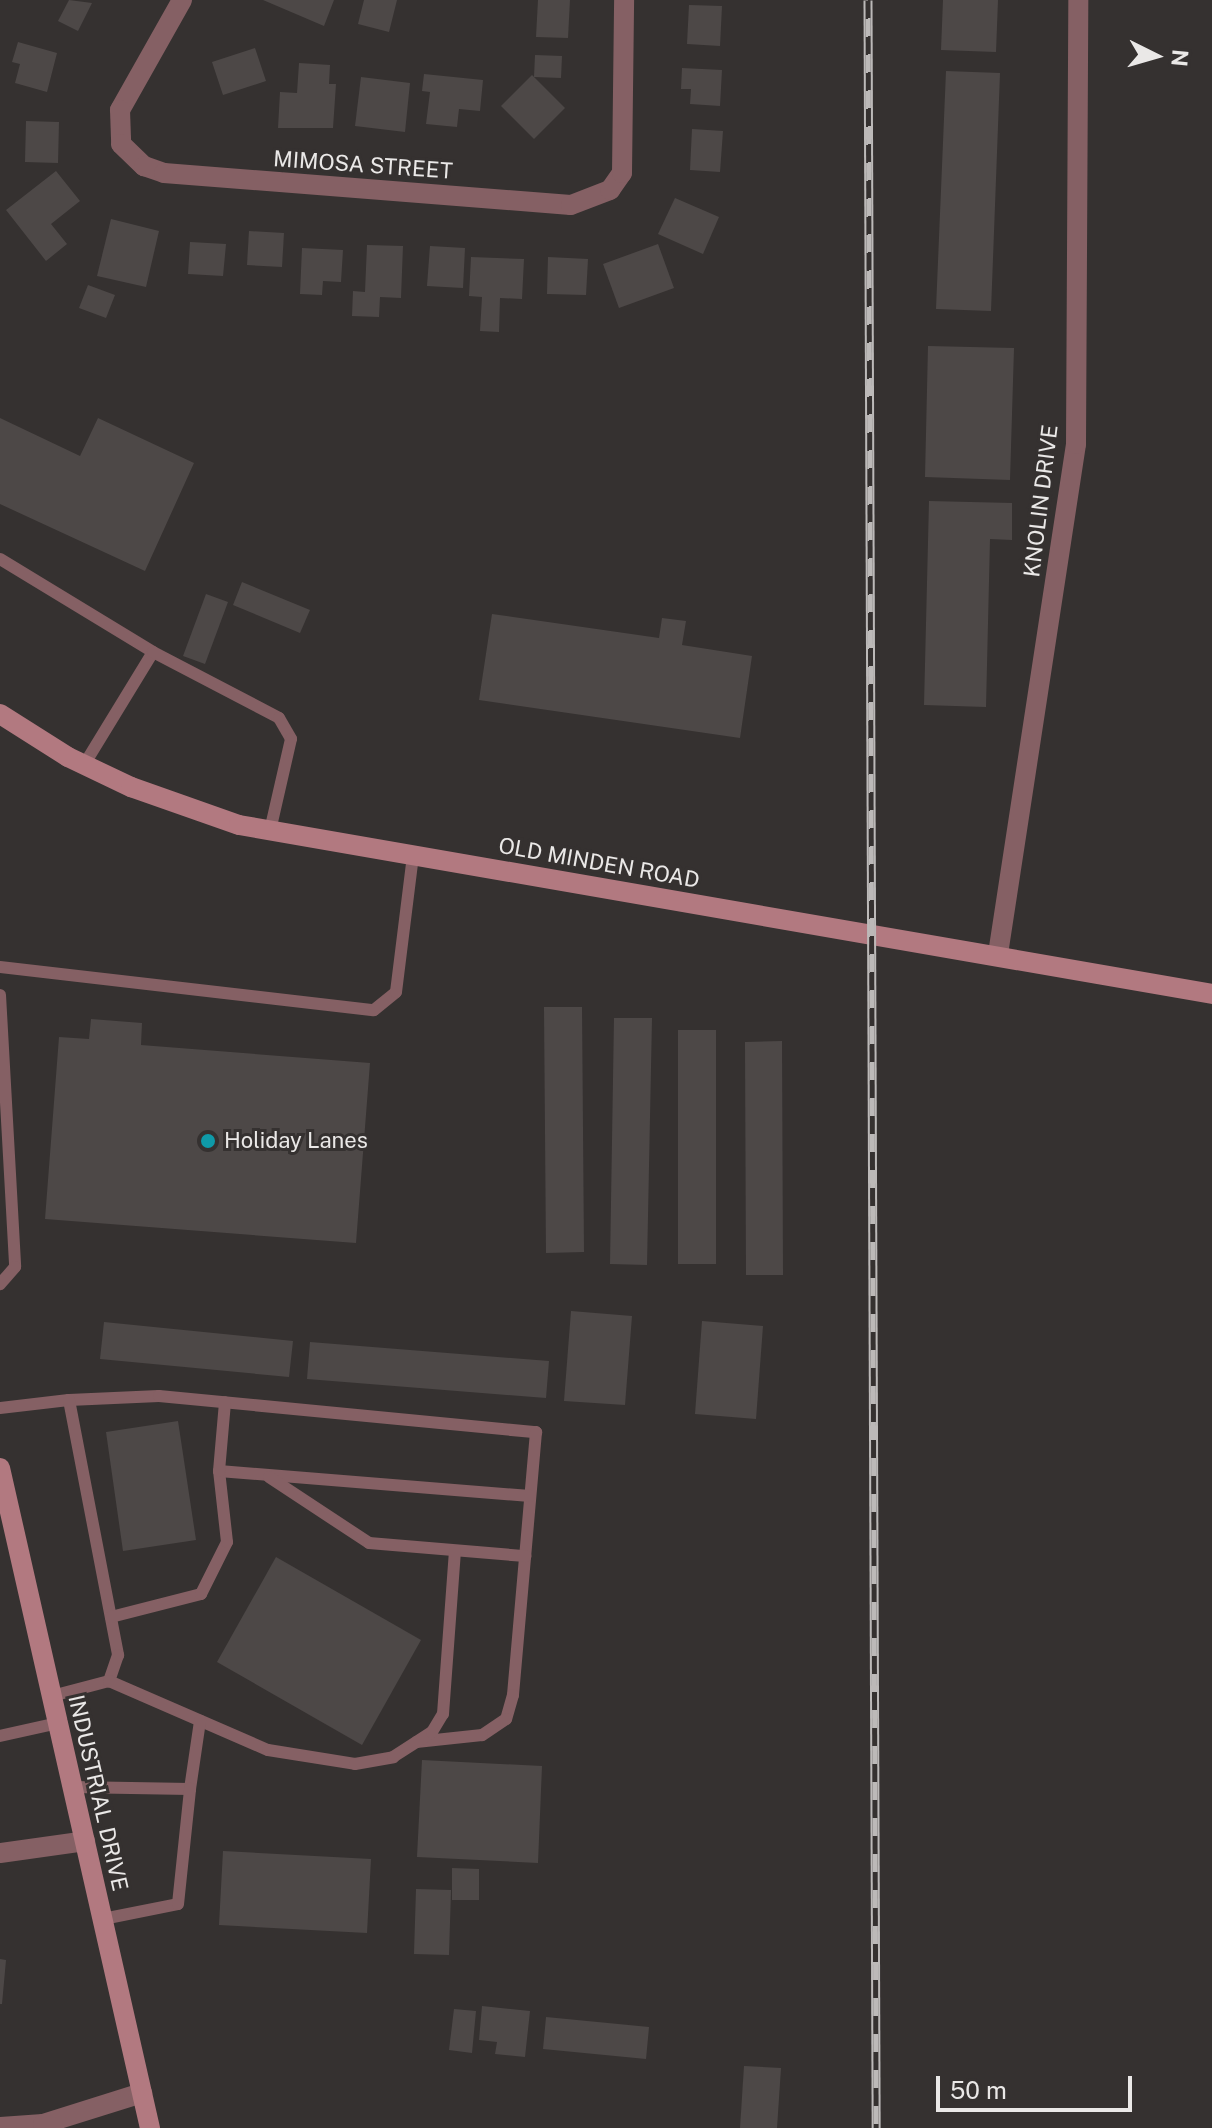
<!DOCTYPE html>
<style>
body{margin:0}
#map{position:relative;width:1212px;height:2128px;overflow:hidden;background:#353130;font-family:"Public Sans",sans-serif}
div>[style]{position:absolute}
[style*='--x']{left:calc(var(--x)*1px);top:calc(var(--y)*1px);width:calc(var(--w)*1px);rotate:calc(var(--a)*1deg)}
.building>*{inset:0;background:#4d4847}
.lane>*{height:12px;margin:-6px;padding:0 6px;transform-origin:6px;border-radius:6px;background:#856064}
.street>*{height:20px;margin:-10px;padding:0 10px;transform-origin:10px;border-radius:10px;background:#856064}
.secondary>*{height:20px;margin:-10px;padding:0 10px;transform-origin:10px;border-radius:10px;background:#b27980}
.rail>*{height:9px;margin-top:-4.5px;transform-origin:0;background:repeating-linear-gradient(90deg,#353130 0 18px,#bcb9b8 0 36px);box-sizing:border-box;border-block:2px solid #bcb9b8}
.dots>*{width:22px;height:22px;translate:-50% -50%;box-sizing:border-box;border:4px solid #353130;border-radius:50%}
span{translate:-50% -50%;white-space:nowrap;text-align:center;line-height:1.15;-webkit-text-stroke:6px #353130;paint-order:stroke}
.street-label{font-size:22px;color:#eae8e7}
.poi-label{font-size:22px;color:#eae8e7}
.left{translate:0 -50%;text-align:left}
.north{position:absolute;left:1116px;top:16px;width:80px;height:80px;-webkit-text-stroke:6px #353130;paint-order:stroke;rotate:95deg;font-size:22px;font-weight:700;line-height:32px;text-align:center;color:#eae8e7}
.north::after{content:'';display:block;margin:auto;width:28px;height:36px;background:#eae8e7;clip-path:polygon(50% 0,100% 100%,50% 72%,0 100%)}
.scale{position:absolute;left:936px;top:2076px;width:196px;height:36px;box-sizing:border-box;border:4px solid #eae8e7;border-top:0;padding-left:10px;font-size:24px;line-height:28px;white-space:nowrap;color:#eae8e7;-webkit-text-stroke:6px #353130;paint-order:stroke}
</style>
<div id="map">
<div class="building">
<div style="clip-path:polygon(69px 0,92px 3px,78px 31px,58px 21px)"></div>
<div style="clip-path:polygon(263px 0,334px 0,324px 26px)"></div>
<div style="clip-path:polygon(364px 0,397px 0,389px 32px,358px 24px)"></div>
<div style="clip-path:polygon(538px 0,570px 0,568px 38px,536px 37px)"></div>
<div style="clip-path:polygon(943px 0,998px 0,996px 52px,941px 50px)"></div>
<div style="clip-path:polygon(689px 5px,722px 6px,720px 46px,687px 44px)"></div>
<div style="clip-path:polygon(18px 42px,57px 53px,47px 92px,15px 83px,20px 64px,12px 62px)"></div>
<div style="clip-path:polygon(255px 48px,266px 81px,223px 95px,212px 62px)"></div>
<div style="clip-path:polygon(535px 55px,562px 56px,561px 78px,534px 77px)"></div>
<div style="clip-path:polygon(299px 63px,330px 65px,329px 84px,336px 84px,333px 128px,278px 128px,280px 92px,297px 93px)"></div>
<div style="clip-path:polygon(682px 68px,722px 70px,720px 106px,690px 104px,691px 89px,681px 89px)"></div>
<div style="clip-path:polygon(946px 71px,1000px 73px,991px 311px,936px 309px)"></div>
<div style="clip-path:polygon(424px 74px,483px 80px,480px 111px,459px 109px,457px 127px,426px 124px,430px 92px,422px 91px)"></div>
<div style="clip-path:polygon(532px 75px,565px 108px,534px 139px,501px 106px)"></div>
<div style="clip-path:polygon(361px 77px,410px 83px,405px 132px,355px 126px)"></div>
<div style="clip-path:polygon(26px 121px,59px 122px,58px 163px,25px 162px)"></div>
<div style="clip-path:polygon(692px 129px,723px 131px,720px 172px,690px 170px)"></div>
<div style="clip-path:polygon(56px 171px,80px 201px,51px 224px,67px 244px,46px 261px,6px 210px)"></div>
<div style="clip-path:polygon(675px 198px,719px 217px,703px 254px,658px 234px)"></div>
<div style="clip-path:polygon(111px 219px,159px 231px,146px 287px,97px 276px)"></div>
<div style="clip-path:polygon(249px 231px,284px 233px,282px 267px,247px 265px)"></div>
<div style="clip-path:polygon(190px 242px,226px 244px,223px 276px,188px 274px)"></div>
<div style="clip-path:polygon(658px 244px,674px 288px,619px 308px,603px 264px)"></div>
<div style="clip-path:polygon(367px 245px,403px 246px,401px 298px,380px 297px,379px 317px,352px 316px,353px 291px,365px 292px)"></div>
<div style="clip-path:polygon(430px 246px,465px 248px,463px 288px,427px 286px)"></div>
<div style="clip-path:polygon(302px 248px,343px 250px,341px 282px,323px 281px,322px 295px,300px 294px)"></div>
<div style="clip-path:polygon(471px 257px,524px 259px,522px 299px,500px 298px,499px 332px,480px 331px,482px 297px,469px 296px)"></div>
<div style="clip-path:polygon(548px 257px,588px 259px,586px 295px,547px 294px)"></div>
<div style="clip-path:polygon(88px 285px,115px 295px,106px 318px,79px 308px)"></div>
<div style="clip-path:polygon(928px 346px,1014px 348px,1010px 480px,925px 477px)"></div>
<div style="clip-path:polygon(0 418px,80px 456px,98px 418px,194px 463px,145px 571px,0 504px)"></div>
<div style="clip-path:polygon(929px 501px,1012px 503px,1012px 540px,990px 539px,986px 707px,924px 705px)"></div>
<div style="clip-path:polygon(242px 582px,310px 610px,300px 633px,233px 605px)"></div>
<div style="clip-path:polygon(206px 594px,228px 602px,205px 664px,183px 656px)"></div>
<div style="clip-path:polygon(492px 614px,659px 638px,662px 618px,686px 621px,682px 645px,752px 656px,740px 738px,479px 700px)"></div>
<div style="clip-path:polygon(544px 1007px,582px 1007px,584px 1252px,546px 1253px)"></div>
<div style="clip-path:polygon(614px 1018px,652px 1018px,647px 1265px,610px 1264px)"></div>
<div style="clip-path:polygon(91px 1019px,142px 1023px,141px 1045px,370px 1063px,356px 1243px,45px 1219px,59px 1037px,89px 1039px)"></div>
<div style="clip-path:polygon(678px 1030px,716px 1030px,716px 1264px,678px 1264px)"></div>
<div style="clip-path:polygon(782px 1041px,783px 1275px,746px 1275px,745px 1042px)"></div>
<div style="clip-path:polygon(571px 1311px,632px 1316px,625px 1405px,564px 1401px)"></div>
<div style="clip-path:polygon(702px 1321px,763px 1326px,756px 1419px,695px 1414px)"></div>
<div style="clip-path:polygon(104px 1322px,293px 1341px,289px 1377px,100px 1359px)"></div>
<div style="clip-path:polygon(310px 1342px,549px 1361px,546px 1398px,307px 1379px)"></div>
<div style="clip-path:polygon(178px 1421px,196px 1540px,123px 1551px,106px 1432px)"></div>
<div style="clip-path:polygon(276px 1557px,421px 1640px,362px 1745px,217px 1662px)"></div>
<div style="clip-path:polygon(422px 1760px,542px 1766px,538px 1863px,417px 1857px)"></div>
<div style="clip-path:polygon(223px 1851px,371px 1859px,367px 1933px,219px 1925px)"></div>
<div style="clip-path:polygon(452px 1868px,479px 1869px,479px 1900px,452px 1900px)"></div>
<div style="clip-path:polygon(416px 1889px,451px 1890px,449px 1955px,414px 1954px)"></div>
<div style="clip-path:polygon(0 1959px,6px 1960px,2px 2004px,0 2004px)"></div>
<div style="clip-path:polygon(482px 2006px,530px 2011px,525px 2057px,495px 2054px,497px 2042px,479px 2040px)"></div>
<div style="clip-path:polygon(454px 2009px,476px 2011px,472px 2053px,449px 2050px)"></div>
<div style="clip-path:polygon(546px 2017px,649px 2027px,646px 2059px,543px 2049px)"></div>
<div style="clip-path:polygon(744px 2066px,781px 2068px,777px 2128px,740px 2128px)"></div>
</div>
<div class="lane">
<div style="--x:0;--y:559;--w:179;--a:31.3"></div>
<div style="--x:84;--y:765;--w:132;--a:-58.6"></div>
<div style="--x:153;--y:652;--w:142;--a:27.6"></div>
<div style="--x:279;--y:718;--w:24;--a:60"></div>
<div style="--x:291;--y:739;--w:94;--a:102.9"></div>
<div style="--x:0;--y:967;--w:376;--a:6.6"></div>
<div style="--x:374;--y:1010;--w:28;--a:-39"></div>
<div style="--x:396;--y:992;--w:137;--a:-82.9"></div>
<div style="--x:0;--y:995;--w:272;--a:86.8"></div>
<div style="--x:15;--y:1267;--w:23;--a:131"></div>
<div style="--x:69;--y:1400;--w:90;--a:-2.5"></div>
<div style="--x:159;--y:1396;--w:379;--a:5.5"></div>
<div style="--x:536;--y:1432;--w:264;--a:95"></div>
<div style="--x:513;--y:1695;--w:25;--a:106"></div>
<div style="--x:506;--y:1719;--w:29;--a:146"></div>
<div style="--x:482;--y:1735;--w:66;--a:173.9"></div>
<div style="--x:0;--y:1408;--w:69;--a:-6.6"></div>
<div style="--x:69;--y:1400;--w:260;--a:79.1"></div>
<div style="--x:118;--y:1655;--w:28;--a:109"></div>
<div style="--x:109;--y:1681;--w:59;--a:165.3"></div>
<div style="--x:219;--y:1471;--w:312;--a:4.6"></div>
<div style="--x:269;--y:1477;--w:120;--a:33.4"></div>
<div style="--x:369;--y:1543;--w:157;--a:4.8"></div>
<div style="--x:111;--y:1617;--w:93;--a:-14.3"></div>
<div style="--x:201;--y:1594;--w:58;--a:-63.4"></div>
<div style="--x:227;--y:1542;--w:71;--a:-96.4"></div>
<div style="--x:219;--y:1471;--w:69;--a:-85"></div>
<div style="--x:109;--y:1681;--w:173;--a:23.5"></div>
<div style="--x:268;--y:1750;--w:88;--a:9.1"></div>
<div style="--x:355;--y:1764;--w:39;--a:-10"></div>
<div style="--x:393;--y:1757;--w:46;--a:-32.7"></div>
<div style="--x:432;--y:1732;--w:21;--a:-59"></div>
<div style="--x:443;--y:1714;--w:163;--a:-85.8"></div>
<div style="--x:0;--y:1736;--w:59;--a:-12.6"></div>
<div style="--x:72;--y:1787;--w:118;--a:1"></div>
<div style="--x:190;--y:1789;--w:69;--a:-81.6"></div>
<div style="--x:103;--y:1919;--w:76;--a:-11.3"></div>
<div style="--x:178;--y:1904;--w:116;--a:-84"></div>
</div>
<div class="street">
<div style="--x:182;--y:0;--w:126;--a:119.4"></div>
<div style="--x:120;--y:110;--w:34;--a:88"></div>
<div style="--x:121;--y:144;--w:32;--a:44"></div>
<div style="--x:144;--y:166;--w:21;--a:19"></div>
<div style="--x:164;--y:173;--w:408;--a:4.5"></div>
<div style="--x:571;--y:205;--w:42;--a:-21"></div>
<div style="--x:610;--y:190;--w:21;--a:-55"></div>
<div style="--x:622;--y:173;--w:173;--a:-89.3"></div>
<div style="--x:998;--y:954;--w:516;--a:-81.3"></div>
<div style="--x:1076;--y:444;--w:444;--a:-89.7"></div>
<div style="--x:0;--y:1853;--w:86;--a:-8"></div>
<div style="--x:0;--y:2127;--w:43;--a:-4"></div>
<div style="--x:43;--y:2124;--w:104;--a:-17.4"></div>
</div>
<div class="secondary">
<div style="--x:0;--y:714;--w:80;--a:32.3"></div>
<div style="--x:68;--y:757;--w:70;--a:25.5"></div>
<div style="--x:131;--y:787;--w:114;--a:19.4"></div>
<div style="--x:239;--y:825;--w:988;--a:9.85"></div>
<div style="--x:0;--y:1468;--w:677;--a:77.2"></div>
</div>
<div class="rail">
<div style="--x:868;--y:0;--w:2128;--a:89.78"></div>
</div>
<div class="dots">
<div style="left:208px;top:1141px;background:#0f9aa8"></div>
</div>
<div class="street-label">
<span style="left:363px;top:165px;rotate:4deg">MIMOSA STREET</span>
<span style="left:1041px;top:501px;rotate:-83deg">KNOLIN DRIVE</span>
<span style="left:599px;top:863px;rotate:10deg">OLD MINDEN ROAD</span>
<span style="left:98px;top:1793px;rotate:77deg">INDUSTRIAL DRIVE</span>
</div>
<div class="poi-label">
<span class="left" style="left:224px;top:1141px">Holiday Lanes</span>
</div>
<div class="north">N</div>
<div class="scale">50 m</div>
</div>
